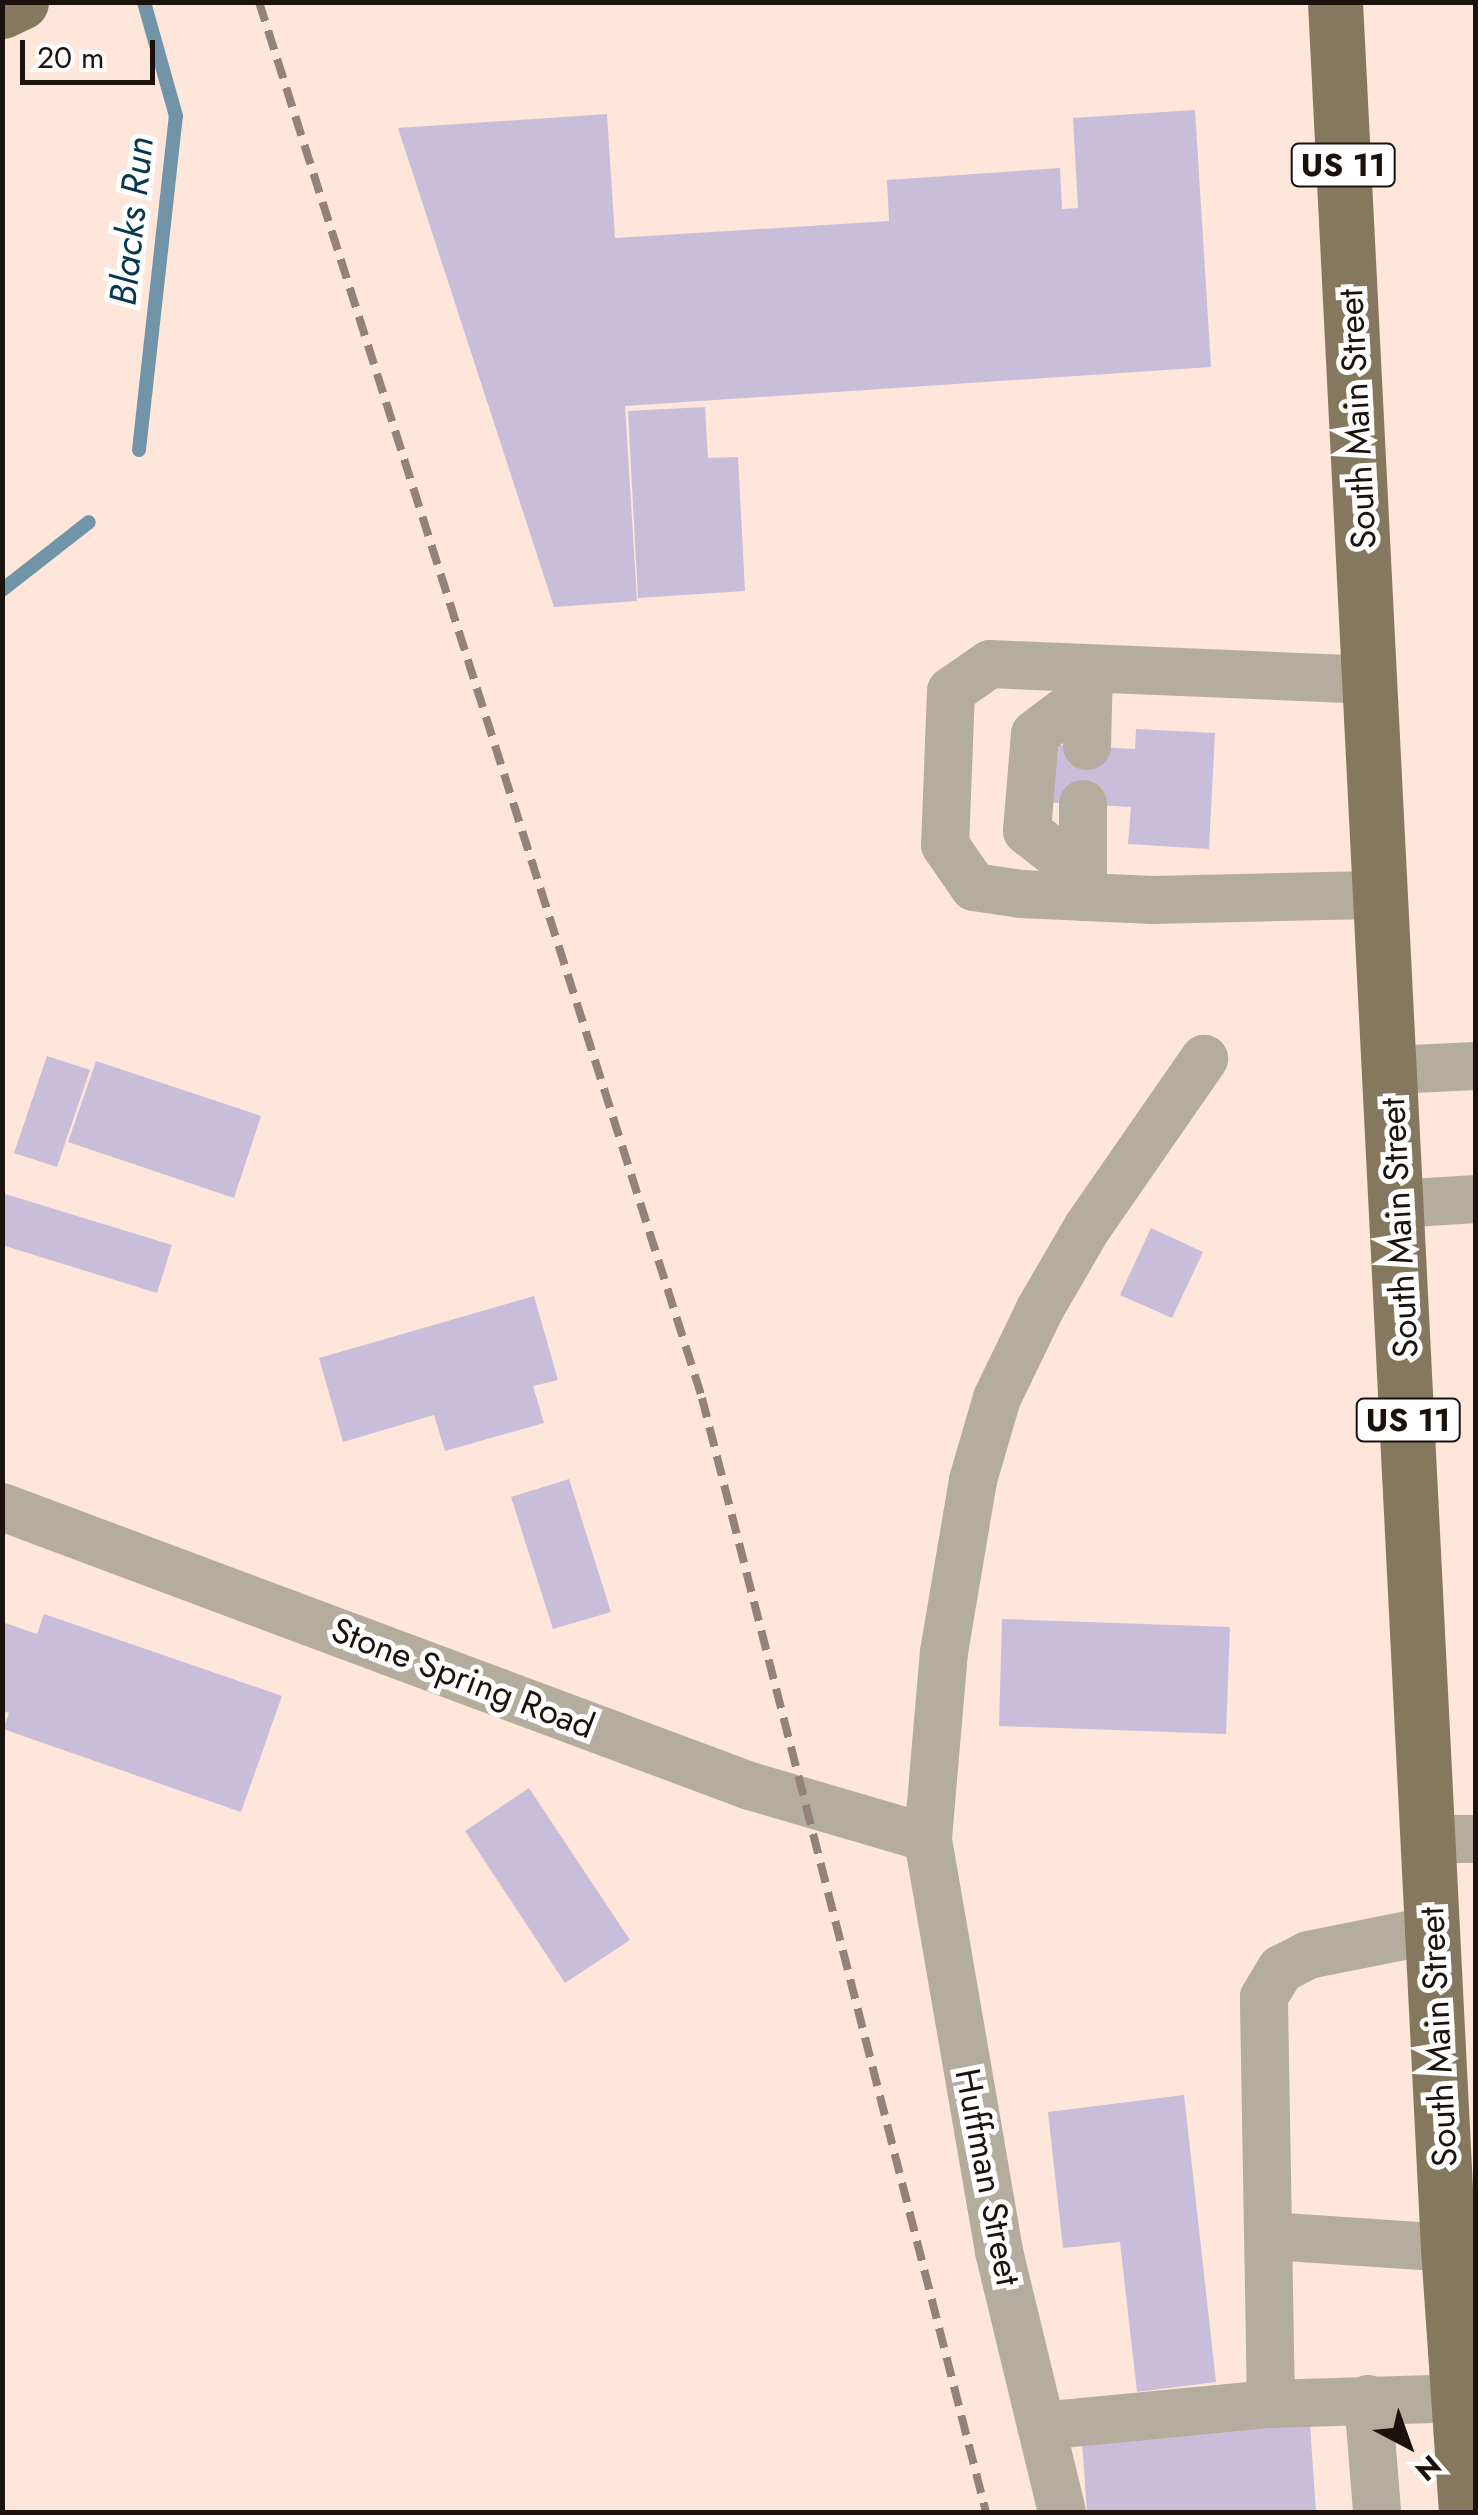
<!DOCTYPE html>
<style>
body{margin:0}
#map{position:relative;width:1478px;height:2515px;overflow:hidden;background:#fee6da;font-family:Jost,sans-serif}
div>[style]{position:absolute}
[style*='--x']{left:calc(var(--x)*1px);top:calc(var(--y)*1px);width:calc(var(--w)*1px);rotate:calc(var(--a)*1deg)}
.stream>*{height:14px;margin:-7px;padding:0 7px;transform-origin:7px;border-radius:7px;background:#7194a8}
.building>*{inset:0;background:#c8bed9}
.minor>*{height:48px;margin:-24px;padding:0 24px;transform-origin:24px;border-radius:24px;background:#b4ad9e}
.major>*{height:55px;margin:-27.5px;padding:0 27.5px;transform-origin:27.5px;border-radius:27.5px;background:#85785e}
.rail>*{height:8px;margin-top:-4px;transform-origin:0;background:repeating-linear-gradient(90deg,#938279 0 20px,transparent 0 30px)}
span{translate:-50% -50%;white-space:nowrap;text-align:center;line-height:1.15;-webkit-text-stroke:10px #fff;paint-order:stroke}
.shield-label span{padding:2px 8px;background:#fff;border:2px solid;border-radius:8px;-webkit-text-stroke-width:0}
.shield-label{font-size:32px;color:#1c120d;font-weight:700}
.street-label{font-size:35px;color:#1c120d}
.water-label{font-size:38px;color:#06374e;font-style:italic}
.frame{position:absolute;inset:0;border:5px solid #1c120d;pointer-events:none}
.north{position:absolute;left:1358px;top:2395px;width:100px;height:100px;-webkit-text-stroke:8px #fff;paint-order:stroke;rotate:139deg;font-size:28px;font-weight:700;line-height:40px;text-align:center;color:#1c120d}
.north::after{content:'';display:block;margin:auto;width:35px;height:45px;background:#1c120d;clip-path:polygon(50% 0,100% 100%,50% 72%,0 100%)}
.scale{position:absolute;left:20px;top:40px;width:135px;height:45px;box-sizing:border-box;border:5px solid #1c120d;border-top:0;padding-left:12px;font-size:30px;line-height:35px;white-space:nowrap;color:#1c120d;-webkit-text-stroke:8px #fff;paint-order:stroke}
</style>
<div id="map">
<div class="stream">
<div style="--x:139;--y:450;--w:336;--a:-83.7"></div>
<div style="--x:176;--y:116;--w:118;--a:-105.7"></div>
<div style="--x:2;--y:590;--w:110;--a:-38"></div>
</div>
<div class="building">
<div style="clip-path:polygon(1195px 110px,1211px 367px,625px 406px,637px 601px,554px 607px,398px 128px,607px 114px,615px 238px,889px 221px,887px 180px,1060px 168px,1062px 209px,1078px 208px,1073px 118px)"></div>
<div style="clip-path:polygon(705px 407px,708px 458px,738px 457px,745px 591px,638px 598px,628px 411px)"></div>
<div style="clip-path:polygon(1136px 729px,1215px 733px,1209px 849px,1128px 844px,1131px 807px,1041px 802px,1045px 744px,1135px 749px)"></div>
<div style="clip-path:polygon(47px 1056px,90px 1070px,57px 1167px,14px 1153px)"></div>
<div style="clip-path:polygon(96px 1061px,261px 1116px,234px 1198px,68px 1142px)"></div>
<div style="clip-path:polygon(2px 1193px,172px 1245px,157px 1293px,2px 1245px)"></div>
<div style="clip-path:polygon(1151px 1228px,1203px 1252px,1172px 1318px,1120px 1295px)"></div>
<div style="clip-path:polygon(534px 1296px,558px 1380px,533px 1386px,544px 1423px,445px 1451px,434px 1415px,343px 1442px,319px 1358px)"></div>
<div style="clip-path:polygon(569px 1479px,611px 1612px,553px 1629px,511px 1497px)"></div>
<div style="clip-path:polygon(44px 1614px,282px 1696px,241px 1812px,3px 1729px,9px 1713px,2px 1711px,2px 1622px,37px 1634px)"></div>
<div style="clip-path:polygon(1002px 1619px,1230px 1627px,1226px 1734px,999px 1726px)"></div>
<div style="clip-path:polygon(529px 1788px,630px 1940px,565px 1983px,465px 1831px)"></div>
<div style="clip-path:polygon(1184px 2095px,1216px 2382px,1137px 2392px,1120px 2242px,1063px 2248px,1048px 2112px)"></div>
<div style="clip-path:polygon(1310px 2424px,1316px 2512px,1087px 2512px,1082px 2442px)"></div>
</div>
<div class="minor">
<div style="--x:1371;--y:680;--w:381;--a:-177.6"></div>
<div style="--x:990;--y:664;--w:47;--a:145.3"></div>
<div style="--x:951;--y:691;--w:154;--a:92.2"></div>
<div style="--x:945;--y:845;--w:51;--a:55.4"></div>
<div style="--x:974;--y:887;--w:48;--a:8.5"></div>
<div style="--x:1021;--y:894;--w:132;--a:2.6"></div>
<div style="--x:1153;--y:900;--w:229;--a:-1.3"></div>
<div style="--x:1087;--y:746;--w:74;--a:-88.5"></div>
<div style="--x:1083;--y:875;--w:71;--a:-141.8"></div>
<div style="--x:1027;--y:831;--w:97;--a:-85.3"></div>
<div style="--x:1035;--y:734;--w:66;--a:-37"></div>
<div style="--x:1083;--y:897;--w:93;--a:-90"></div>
<div style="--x:1391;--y:1070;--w:85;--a:-2.7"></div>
<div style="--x:1397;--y:1204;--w:79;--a:-3.6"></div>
<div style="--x:2;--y:1507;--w:798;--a:20.46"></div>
<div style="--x:750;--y:1786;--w:185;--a:16.3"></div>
<div style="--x:1429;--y:1839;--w:47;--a:0"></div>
<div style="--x:1269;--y:2236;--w:179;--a:3.8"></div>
<div style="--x:1368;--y:2399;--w:113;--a:85.4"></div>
<div style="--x:1271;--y:2404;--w:186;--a:-1.8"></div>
<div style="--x:1041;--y:2426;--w:231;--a:-5.5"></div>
<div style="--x:1271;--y:2404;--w:407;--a:-91"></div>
<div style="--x:1264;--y:1997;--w:33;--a:-59"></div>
<div style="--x:1281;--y:1969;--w:30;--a:-27"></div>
<div style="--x:1308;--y:1955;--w:127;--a:-11.3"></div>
<div style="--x:1062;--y:2512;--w:268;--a:-103.6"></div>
<div style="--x:999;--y:2251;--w:419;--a:-99.8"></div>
<div style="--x:928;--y:1838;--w:187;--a:-85.1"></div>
<div style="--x:944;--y:1652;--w:174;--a:-80.4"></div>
<div style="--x:973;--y:1480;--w:85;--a:-73.7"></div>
<div style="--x:997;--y:1398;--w:99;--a:-64.2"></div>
<div style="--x:1040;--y:1309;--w:94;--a:-59.9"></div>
<div style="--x:1087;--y:1228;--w:206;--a:-55.3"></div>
</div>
<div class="major">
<div style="--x:1335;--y:2;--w:2249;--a:87.12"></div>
<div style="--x:1448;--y:2248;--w:265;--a:86.1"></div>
<div style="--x:2;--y:11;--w:21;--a:-25"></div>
</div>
<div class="rail">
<div style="--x:259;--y:2;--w:1465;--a:72.39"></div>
<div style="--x:702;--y:1398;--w:1150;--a:75.7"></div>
</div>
<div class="shield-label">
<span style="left:1343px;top:165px">US 11</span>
<span style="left:1408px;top:1420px">US 11</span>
</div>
<div class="street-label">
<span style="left:1357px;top:419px;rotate:-93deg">South Main Street</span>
<span style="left:1399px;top:1228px;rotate:-93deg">South Main Street</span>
<span style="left:463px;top:1678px;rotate:21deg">Stone Spring Road</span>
<span style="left:1438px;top:2037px;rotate:-93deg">South Main Street</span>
<span style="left:988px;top:2177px;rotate:79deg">Huffman Street</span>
</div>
<div class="water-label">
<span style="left:131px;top:221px;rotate:-84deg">Blacks Run</span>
</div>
<div class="frame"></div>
<div class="north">N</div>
<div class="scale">20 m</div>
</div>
